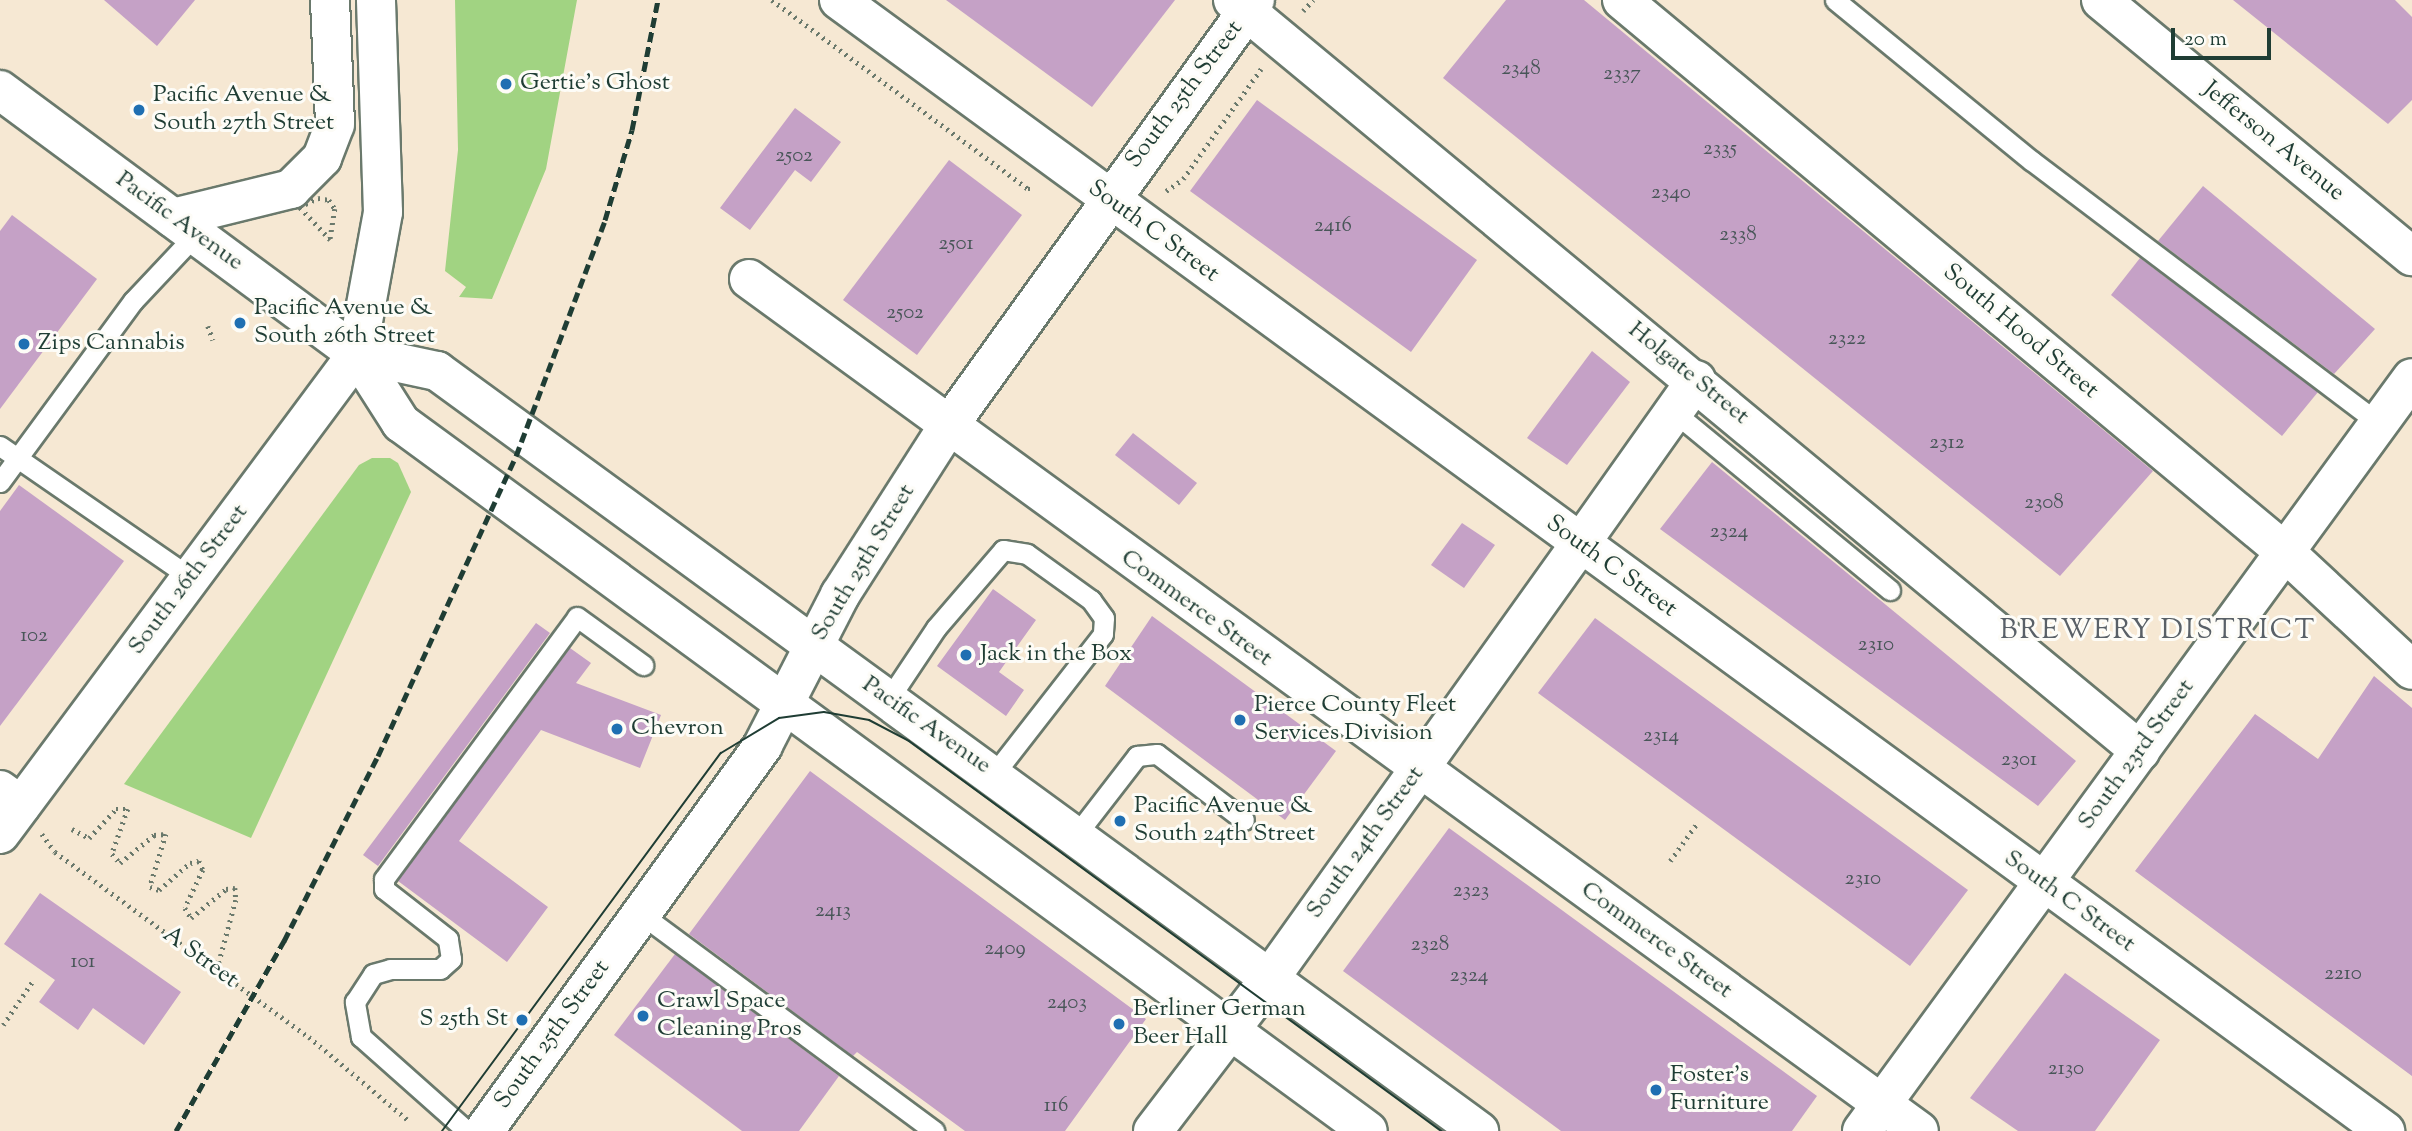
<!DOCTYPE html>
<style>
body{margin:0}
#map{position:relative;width:2412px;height:1131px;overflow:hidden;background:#f6e8d3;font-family:"Sorts Mill Goudy",serif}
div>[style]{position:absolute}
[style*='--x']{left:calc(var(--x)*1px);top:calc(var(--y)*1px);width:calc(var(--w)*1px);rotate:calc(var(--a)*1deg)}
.green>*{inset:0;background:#a1d382}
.building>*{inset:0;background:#c5a1c6}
.path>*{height:4.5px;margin-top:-2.25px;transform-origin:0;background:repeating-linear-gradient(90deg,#6a796c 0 2px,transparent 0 7px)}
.roads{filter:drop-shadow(2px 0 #6a796c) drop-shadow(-2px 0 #6a796c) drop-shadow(0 2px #6a796c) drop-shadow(0 -2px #6a796c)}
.service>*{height:19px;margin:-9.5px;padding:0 9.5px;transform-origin:9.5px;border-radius:9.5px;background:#fff}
.minor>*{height:38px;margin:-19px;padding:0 19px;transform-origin:19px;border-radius:19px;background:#fff}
.tertiary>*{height:38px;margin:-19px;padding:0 19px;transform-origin:19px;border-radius:19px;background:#fff}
.secondary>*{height:38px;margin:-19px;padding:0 19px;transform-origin:19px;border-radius:19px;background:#fff}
.primary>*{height:38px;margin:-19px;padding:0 19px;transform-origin:19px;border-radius:19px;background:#fff}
.tram>*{height:2px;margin:-1px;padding:0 1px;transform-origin:1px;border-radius:1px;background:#1f3d34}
.rail>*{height:5px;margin-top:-2.5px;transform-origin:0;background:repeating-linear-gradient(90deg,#1f3d34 0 10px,transparent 0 15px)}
.dots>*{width:19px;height:19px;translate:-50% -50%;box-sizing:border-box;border:4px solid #fdfcf7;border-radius:50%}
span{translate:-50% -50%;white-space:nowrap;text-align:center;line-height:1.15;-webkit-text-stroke:6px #fdfcf7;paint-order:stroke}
.number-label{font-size:21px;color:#485658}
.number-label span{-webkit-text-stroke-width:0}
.poi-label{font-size:24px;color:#1f3d34}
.left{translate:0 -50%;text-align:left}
.right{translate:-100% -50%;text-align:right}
.street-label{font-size:24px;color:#1f3d34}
.quarter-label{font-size:28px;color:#596067;letter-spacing:2px}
.scale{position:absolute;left:2171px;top:28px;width:100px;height:32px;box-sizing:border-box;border:4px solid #1f3d34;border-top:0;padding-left:9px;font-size:21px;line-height:24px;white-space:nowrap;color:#1f3d34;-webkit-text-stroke:5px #fdfcf7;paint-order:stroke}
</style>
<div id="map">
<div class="green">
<div style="clip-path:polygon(455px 0,577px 0,546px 169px,492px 299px,459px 297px,466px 287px,445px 271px,458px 150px)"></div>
<div style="clip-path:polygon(372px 458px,390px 458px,398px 463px,411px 492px,251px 838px,124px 784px,359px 465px)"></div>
</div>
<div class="building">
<div style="clip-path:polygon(104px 0,195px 0,157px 46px)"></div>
<div style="clip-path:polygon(946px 0,1175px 0,1092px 107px)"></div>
<div style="clip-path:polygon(1506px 0,1584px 0,2153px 471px,2060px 576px,1443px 78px)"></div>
<div style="clip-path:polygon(2233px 0,2395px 0,2412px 17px,2412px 100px,2388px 124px)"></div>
<div style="clip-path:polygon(1257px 100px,1477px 260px,1411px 352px,1190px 191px)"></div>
<div style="clip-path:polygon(795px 108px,841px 142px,811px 182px,795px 170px,750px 230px,720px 208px)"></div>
<div style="clip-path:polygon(949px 160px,1022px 215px,917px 355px,843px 300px)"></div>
<div style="clip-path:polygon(2203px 186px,2375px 329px,2334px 374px,2158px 241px)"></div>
<div style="clip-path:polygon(12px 215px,97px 279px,0 409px,0 231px)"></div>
<div style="clip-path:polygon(2140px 258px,2318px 392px,2282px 436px,2111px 295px)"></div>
<div style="clip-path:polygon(1592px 351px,1630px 382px,1567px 465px,1527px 438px)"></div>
<div style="clip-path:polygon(1133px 433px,1197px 483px,1179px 505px,1115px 455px)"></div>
<div style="clip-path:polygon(1712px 462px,2076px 761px,2038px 806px,1660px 529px)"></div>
<div style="clip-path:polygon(19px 485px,124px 561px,0 726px,0 511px)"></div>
<div style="clip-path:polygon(1462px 523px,1495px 545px,1464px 588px,1431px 565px)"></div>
<div style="clip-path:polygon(993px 589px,1036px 620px,999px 672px,1024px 690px,1006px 716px,937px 666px)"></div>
<div style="clip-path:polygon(1152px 616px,1336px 751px,1285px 820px,1105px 686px)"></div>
<div style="clip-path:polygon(1595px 618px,1968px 890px,1910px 966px,1538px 693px)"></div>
<div style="clip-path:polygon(536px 623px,550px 633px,378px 866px,363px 855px)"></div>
<div style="clip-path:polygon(570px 648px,591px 663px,576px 683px,661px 715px,640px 768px,541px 730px,459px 841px,548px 907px,507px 962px,398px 881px)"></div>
<div style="clip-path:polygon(2374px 676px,2412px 708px,2412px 1076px,2135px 871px,2255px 714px,2318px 759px)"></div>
<div style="clip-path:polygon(810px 771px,1146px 1019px,1065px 1131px,965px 1131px,857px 1052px,853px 1056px,689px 934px)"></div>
<div style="clip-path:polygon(1449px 828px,1817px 1096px,1792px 1131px,1561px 1131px,1343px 971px)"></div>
<div style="clip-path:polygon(40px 893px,181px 992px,144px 1045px,93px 1008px,78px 1030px,39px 1002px,55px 980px,4px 944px)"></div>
<div style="clip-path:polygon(675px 954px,839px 1076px,799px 1131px,742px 1131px,614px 1035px)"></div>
<div style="clip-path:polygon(2065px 973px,2160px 1040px,2095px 1131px,2018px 1131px,1970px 1098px)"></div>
</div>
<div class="path">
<div style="--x:772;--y:0;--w:318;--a:36.4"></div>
<div style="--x:1028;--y:189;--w:6;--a:0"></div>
<div style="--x:1303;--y:11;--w:15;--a:-48"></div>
<div style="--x:1166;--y:191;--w:21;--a:-35"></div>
<div style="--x:1183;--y:179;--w:135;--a:-54.7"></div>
<div style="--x:318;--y:198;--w:11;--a:10"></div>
<div style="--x:329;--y:200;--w:11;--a:56"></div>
<div style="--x:335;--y:209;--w:31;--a:99"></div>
<div style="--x:330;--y:240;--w:45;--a:-133.2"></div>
<div style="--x:299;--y:207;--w:21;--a:-25"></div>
<div style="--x:208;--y:326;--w:15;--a:70"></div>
<div style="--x:72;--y:829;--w:19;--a:28"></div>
<div style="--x:89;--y:838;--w:40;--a:-47"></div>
<div style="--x:116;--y:809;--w:12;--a:0"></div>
<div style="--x:128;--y:809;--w:48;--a:109.6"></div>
<div style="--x:112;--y:854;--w:12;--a:48"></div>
<div style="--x:120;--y:863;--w:44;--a:-39.5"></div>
<div style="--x:154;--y:835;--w:12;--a:-5"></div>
<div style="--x:166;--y:834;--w:55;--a:106.8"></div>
<div style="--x:150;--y:887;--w:9;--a:18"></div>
<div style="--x:159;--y:890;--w:41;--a:-41.1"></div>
<div style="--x:190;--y:863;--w:9;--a:-13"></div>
<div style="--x:199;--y:861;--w:10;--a:66"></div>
<div style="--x:203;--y:870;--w:42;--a:115.3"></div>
<div style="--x:185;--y:908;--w:12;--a:59"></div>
<div style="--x:191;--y:918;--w:45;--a:-39.6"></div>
<div style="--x:226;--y:889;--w:9;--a:-6"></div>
<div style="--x:235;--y:888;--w:12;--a:85"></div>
<div style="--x:236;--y:900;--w:73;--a:105.2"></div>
<div style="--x:42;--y:834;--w:22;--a:54"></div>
<div style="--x:55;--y:852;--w:314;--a:36.1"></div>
<div style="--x:309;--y:1037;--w:129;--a:40"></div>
<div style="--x:1670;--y:861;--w:48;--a:-54.3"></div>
<div style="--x:3;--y:1025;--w:52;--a:-56"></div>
</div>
<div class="roads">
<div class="service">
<div style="--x:1835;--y:0;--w:254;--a:39.3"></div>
<div style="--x:2032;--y:161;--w:435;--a:37.1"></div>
<div style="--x:1674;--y:412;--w:280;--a:39.5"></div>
<div style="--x:0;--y:446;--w:232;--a:34.6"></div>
<div style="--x:0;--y:482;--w:225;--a:-53.7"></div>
<div style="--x:133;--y:301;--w:91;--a:-46.8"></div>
<div style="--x:888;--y:700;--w:87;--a:-56.3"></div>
<div style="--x:936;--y:628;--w:103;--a:-49.3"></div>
<div style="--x:1003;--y:550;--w:24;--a:9"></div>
<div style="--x:1027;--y:554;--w:79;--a:35.7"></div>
<div style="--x:1091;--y:600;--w:22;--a:54"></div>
<div style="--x:1104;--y:618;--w:16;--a:94"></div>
<div style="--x:1103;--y:634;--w:177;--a:127.9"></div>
<div style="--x:1076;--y:835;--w:100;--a:-52.3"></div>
<div style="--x:1137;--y:756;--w:20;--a:-6"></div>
<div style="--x:1157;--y:754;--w:109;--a:37.2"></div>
<div style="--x:641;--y:914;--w:365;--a:36.5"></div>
<div style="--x:467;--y:1131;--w:142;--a:-138.4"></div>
<div style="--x:361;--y:1037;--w:36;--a:-100"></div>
<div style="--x:355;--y:1002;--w:33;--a:-57"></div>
<div style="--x:373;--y:974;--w:18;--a:-16"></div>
<div style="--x:390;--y:969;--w:50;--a:0"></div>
<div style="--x:440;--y:969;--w:15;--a:-42"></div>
<div style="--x:451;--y:959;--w:20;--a:-99"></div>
<div style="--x:448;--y:939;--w:81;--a:-142"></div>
<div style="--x:384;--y:889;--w:10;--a:-90"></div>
<div style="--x:384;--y:879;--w:325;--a:-53.6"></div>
<div style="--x:577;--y:617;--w:82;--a:36"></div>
</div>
<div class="minor">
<div style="--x:1233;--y:0;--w:1178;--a:39.62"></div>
<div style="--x:1622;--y:0;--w:863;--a:39.78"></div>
<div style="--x:2285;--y:552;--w:173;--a:42.9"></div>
<div style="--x:749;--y:279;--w:1447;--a:36.06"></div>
<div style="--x:1580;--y:544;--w:201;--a:-54.7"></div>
<div style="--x:1862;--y:1131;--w:932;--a:-53.86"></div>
</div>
<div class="tertiary">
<div style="--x:839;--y:0;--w:1916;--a:36.19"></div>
<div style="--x:0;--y:790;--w:26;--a:36"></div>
<div style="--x:1270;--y:978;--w:533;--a:-54.46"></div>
<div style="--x:484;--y:1131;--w:476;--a:-54.1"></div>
<div style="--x:763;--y:745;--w:169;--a:-62.8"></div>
<div style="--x:840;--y:595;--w:198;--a:-57.4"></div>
<div style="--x:947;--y:428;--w:527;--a:-54.26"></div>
</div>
<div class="secondary">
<div style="--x:2101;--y:0;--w:403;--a:39.5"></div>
<div style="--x:173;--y:218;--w:122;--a:-13.8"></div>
<div style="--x:291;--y:189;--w:44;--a:-45"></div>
<div style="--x:322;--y:158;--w:36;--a:-69"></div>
<div style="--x:335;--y:124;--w:124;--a:-92.3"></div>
<div style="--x:0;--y:834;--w:598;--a:-53.36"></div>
<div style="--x:357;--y:354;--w:144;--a:-79.6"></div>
<div style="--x:383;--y:212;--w:212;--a:-91.9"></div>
<div style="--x:1153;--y:1131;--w:193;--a:-52.6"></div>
</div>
<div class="primary">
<div style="--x:0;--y:90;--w:444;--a:36.5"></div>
<div style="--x:357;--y:354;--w:82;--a:57.5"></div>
<div style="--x:401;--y:423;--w:1198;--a:36.21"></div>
<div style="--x:357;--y:354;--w:82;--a:12"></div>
<div style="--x:437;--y:371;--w:1290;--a:36.11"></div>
</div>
</div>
<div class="tram">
<div style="--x:442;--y:1131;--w:470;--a:-53.6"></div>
<div style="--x:721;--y:753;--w:68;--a:-31.1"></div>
<div style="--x:779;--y:718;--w:45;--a:-7.6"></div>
<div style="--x:824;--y:712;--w:46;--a:10.1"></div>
<div style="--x:869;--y:720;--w:45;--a:27.7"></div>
<div style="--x:909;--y:741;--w:660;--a:36.24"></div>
</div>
<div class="rail">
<div style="--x:176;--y:1131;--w:219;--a:-60.4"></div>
<div style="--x:284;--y:941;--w:208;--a:-63.1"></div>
<div style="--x:378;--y:756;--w:330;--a:-65.3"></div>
<div style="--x:516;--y:456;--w:252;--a:-69.3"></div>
<div style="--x:605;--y:220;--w:94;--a:-73.3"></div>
<div style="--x:632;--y:130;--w:133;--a:-78.7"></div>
</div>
<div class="dots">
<div style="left:506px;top:84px;background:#1f6fb2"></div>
<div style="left:139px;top:110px;background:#1f6fb2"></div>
<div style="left:240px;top:323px;background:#1f6fb2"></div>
<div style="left:24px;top:344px;background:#1f6fb2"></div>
<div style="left:966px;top:655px;background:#1f6fb2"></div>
<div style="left:1240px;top:720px;background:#1f6fb2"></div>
<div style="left:617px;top:729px;background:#1f6fb2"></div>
<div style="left:1120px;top:821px;background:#1f6fb2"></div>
<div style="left:643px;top:1016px;background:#1f6fb2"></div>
<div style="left:522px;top:1020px;background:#1f6fb2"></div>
<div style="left:1119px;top:1024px;background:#1f6fb2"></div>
<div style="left:1656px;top:1090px;background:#1f6fb2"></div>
</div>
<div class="number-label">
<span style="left:1521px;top:69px">2348</span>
<span style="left:1622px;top:74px">2337</span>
<span style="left:1720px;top:149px">2335</span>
<span style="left:794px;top:156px">2502</span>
<span style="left:1671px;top:193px">2340</span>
<span style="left:1333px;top:226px">2416</span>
<span style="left:1738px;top:235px">2338</span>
<span style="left:956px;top:244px">2501</span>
<span style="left:905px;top:313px">2502</span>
<span style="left:1847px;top:339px">2322</span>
<span style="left:1947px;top:443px">2312</span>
<span style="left:2044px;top:503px">2308</span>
<span style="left:1729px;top:532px">2324</span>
<span style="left:34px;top:636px">102</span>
<span style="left:1876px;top:645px">2310</span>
<span style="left:1661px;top:736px">2314</span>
<span style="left:2019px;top:760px">2301</span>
<span style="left:1863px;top:879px">2310</span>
<span style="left:1471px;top:891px">2323</span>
<span style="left:833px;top:911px">2413</span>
<span style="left:1430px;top:945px">2328</span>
<span style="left:1005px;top:949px">2409</span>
<span style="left:83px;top:962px">101</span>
<span style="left:2343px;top:974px">2210</span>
<span style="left:1469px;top:976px">2324</span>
<span style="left:1067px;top:1003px">2403</span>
<span style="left:2066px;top:1069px">2130</span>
<span style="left:1056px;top:1106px">116</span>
</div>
<div class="poi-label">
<span class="left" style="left:520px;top:84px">Gertie's Ghost</span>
<span class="left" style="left:153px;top:110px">Pacific Avenue &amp;<br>South 27th Street</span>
<span class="left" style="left:254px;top:323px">Pacific Avenue &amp;<br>South 26th Street</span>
<span class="left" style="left:38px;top:344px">Zips Cannabis</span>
<span class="left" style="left:980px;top:655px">Jack in the Box</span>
<span class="left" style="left:1254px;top:720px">Pierce County Fleet<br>Services Division</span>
<span class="left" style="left:631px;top:729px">Chevron</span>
<span class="left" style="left:1134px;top:821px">Pacific Avenue &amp;<br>South 24th Street</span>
<span class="left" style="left:657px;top:1016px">Crawl Space<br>Cleaning Pros</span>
<span class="left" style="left:1133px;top:1024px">Berliner German<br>Beer Hall</span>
<span class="right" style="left:508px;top:1020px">S 25th St</span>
<span class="left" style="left:1670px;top:1090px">Foster's<br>Furniture</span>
</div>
<div class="street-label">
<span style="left:1185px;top:95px;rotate:-53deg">South 25th Street</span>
<span style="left:2273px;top:142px;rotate:39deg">Jefferson Avenue</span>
<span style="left:179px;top:222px;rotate:36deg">Pacific Avenue</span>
<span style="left:1153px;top:232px;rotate:36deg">South C Street</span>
<span style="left:2020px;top:332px;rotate:40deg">South Hood Street</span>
<span style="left:1688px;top:374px;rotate:39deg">Holgate Street</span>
<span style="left:864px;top:563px;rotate:-59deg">South 25th Street</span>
<span style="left:1611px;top:567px;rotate:36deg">South C Street</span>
<span style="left:189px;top:580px;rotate:-53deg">South 26th Street</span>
<span style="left:1196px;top:609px;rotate:36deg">Commerce Street</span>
<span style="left:926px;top:726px;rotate:35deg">Pacific Avenue</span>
<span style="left:2137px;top:755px;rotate:-54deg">South 23rd Street</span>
<span style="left:1366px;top:843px;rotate:-54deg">South 24th Street</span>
<span style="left:2069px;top:902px;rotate:36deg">South C Street</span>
<span style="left:1656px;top:941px;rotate:36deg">Commerce Street</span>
<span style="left:200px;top:958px;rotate:36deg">A Street</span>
<span style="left:553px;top:1035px;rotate:-54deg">South 25th Street</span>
</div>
<div class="quarter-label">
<span style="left:2158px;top:631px">BREWERY DISTRICT</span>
</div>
<div class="scale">20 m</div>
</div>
